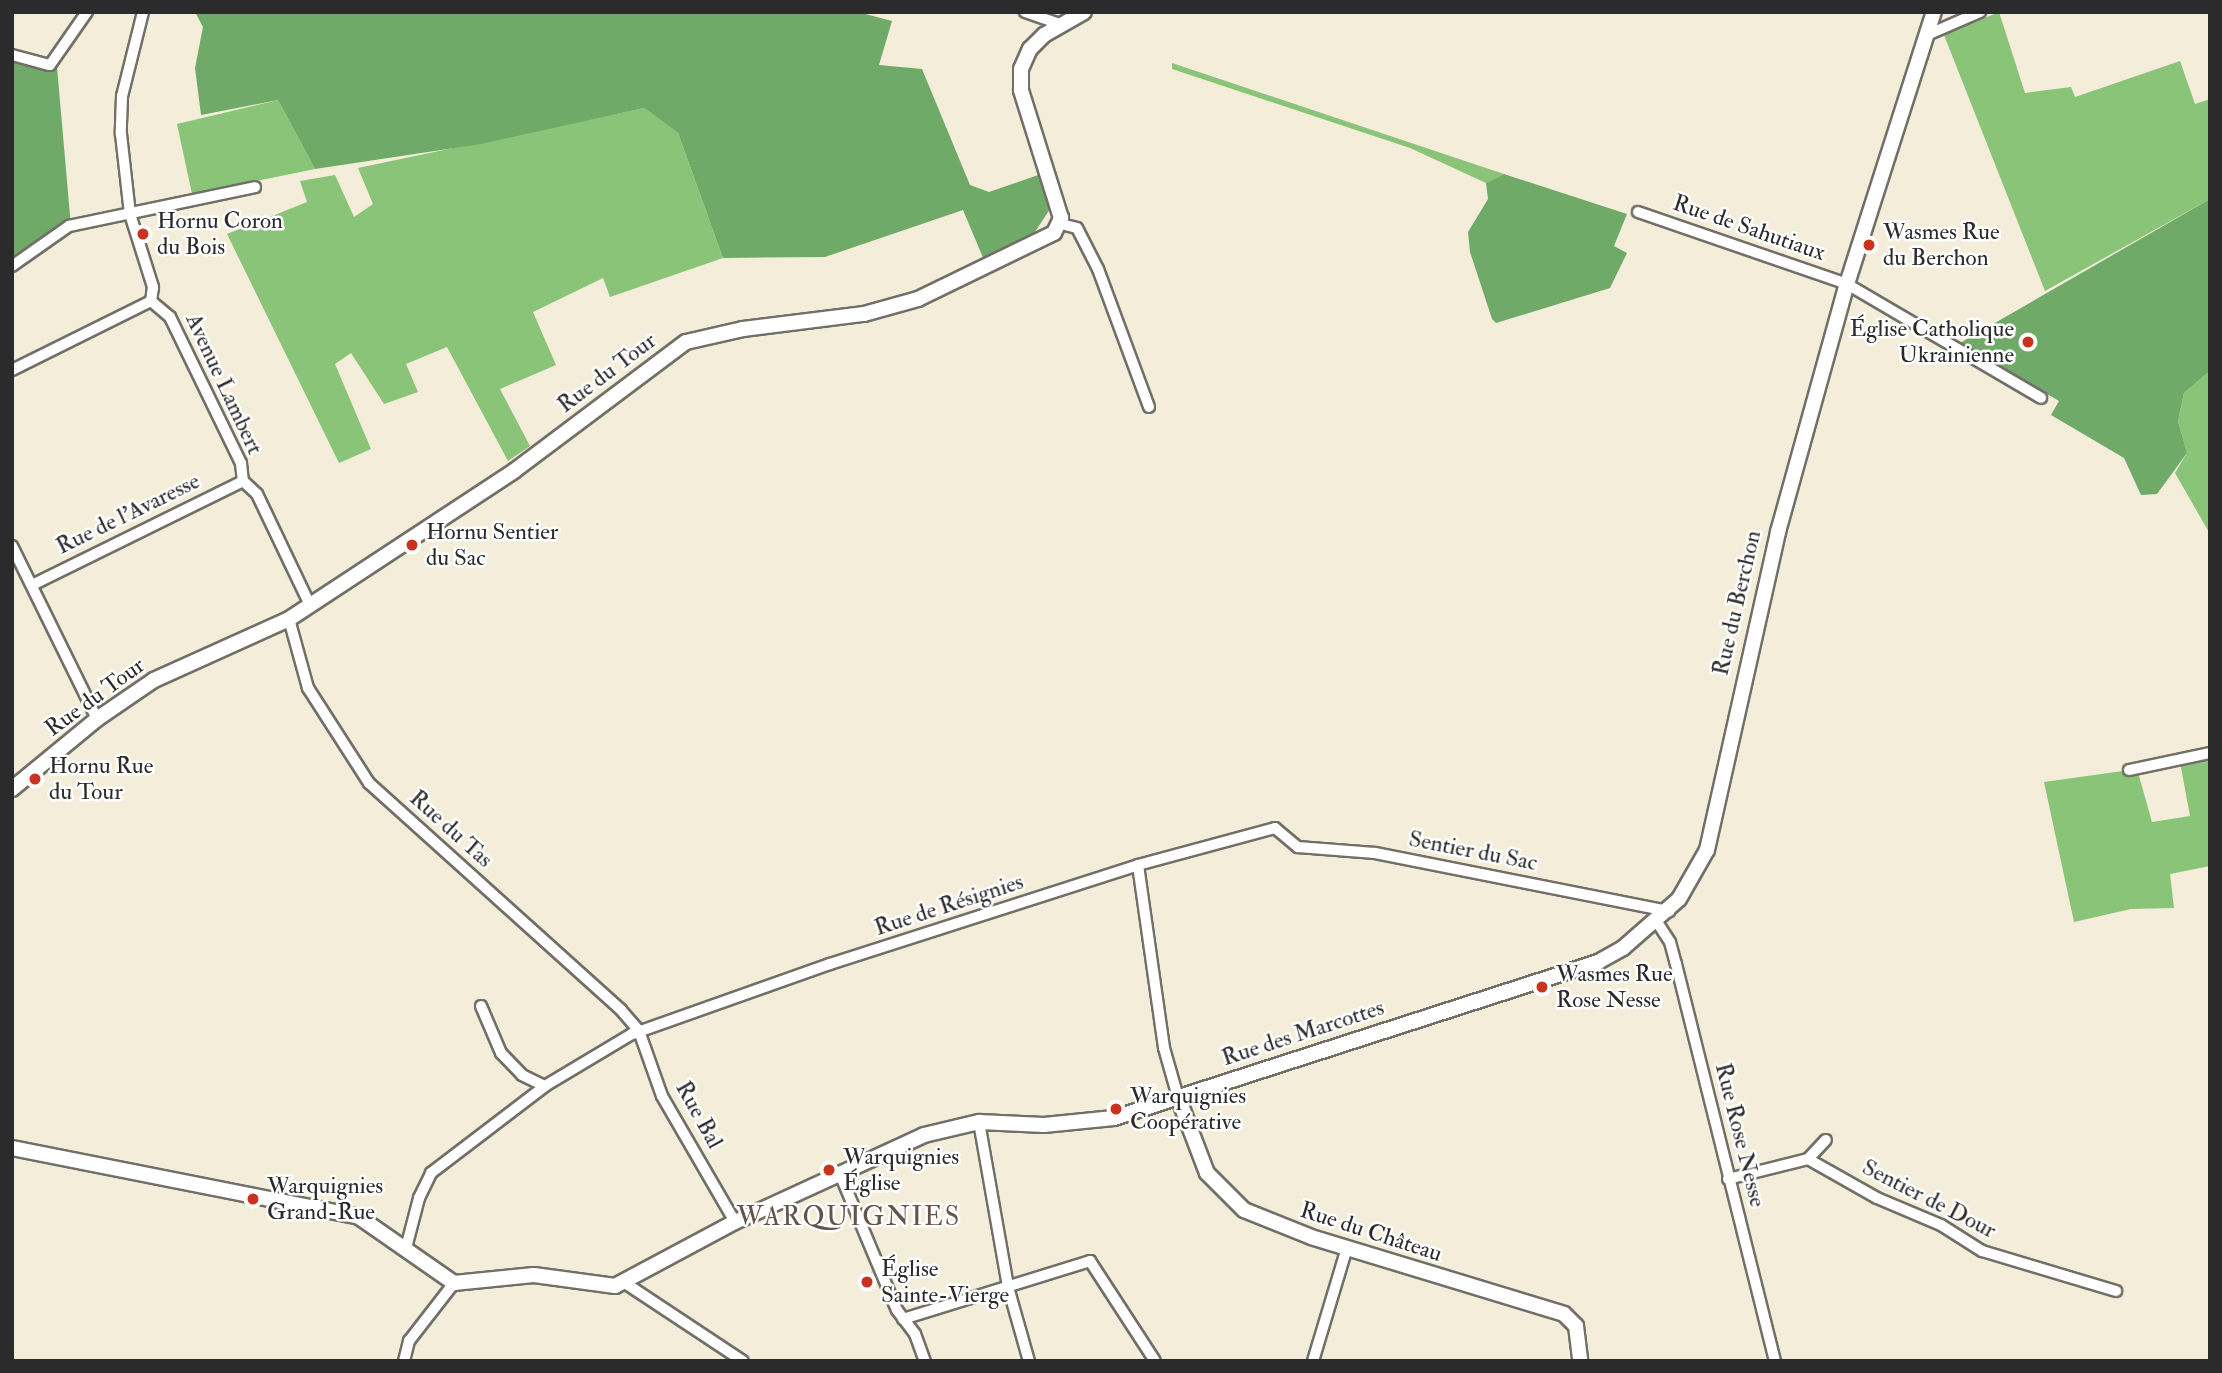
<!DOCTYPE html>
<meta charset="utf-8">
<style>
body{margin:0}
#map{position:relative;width:2222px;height:1373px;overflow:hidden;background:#f3edd9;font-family:"IM FELL Double Pica",serif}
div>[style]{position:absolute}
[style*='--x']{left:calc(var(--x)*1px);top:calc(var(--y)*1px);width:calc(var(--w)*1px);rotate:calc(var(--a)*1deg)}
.green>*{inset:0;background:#8ac478}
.forest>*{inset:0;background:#6faa68}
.roads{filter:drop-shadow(2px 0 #716f68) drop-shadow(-2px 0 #716f68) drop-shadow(0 2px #716f68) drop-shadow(0 -2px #716f68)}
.street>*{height:10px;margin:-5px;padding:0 5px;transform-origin:5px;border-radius:5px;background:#fff}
.secondary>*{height:14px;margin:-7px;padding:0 7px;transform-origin:7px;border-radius:7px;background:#fff}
.dots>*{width:19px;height:19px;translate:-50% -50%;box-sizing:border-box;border:4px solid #fff;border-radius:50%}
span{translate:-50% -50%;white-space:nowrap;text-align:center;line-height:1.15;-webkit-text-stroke:5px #fff;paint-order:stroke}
.poi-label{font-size:23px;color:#2b2b2b}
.left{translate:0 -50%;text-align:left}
.right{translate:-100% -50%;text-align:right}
.street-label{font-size:23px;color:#2b2b2b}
.quarter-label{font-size:26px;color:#64554c;letter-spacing:2px}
.frame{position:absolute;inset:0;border:14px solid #2b2b2b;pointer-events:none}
</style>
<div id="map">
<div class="green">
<div style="clip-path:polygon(1999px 12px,2025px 93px,2071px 87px,2075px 97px,2180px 61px,2195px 104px,2210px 99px,2210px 199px,2045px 291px,1944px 35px)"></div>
<div style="clip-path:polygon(1172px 63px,1504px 174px,1486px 183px,1410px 148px,1172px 69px)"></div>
<div style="clip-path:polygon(278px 100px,315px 169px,192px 194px,177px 124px)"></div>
<div style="clip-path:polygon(644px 108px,678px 133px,723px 258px,610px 297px,603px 278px,533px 312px,556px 365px,500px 389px,530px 446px,508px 461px,447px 347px,406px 364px,418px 392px,384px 404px,351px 353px,335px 364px,371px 449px,339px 463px,227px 234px,307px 202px,300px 181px,335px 175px,354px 217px,373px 204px,358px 168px)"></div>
<div style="clip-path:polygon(2210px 371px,2210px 534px,2175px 473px,2187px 453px,2178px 421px,2184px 393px)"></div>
<div style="clip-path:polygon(2210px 753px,2210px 866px,2170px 874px,2174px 908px,2131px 909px,2074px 922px,2044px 782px,2137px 769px,2152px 822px,2190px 816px,2180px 762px)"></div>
</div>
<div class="forest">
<div style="clip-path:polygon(195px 12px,858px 12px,892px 21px,879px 65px,922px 69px,970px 185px,989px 192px,1041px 174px,1050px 209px,1031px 238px,984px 260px,963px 210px,825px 257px,723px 258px,678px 133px,644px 108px,481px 144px,315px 169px,278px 100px,201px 115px,195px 68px,203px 27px)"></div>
<div style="clip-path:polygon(12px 55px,57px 67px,71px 227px,12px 264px)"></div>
<div style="clip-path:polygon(1504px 174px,1627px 214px,1614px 246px,1627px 253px,1610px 288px,1496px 323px,1492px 319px,1470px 252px,1468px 232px,1488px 199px,1486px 183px)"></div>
<div style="clip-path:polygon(2210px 199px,2210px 371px,2184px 393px,2178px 421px,2187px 453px,2157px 494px,2141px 495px,2124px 458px,2051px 415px,2059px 401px,1960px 343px)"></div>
</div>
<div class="roads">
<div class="street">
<div style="--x:143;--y:12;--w:87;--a:104"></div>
<div style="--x:122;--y:96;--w:38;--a:92"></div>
<div style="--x:121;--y:134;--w:81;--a:83.6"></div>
<div style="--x:130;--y:214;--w:77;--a:72.5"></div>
<div style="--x:153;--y:287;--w:14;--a:98"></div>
<div style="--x:151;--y:301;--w:25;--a:40"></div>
<div style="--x:170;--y:317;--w:162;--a:64.1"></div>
<div style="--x:241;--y:463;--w:18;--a:84"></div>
<div style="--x:243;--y:481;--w:19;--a:43"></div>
<div style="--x:257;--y:494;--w:121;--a:64.5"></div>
<div style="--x:1025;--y:12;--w:37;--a:19"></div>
<div style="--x:1927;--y:35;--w:58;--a:-23.5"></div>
<div style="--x:12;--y:55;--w:39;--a:15"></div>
<div style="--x:50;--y:65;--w:65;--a:-55.1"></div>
<div style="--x:1638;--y:212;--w:221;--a:19"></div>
<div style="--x:1847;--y:284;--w:225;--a:30.4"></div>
<div style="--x:1061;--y:224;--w:16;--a:14"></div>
<div style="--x:1077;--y:228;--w:46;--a:62.9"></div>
<div style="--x:1098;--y:269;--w:147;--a:69.7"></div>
<div style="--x:12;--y:266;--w:70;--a:-35.1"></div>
<div style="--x:69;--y:226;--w:190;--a:-11.8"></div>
<div style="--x:12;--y:370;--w:155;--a:-26.4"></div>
<div style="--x:12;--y:546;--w:193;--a:63.8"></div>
<div style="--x:32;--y:585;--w:235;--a:-26.2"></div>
<div style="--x:289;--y:619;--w:72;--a:74.6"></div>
<div style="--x:308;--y:688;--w:113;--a:57.3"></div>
<div style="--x:369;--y:783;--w:339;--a:42"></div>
<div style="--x:621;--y:1010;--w:28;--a:49"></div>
<div style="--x:639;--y:1031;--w:69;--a:70.5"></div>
<div style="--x:662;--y:1096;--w:146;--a:59.9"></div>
<div style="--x:2129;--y:770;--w:83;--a:-11.9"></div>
<div style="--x:1138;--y:865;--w:185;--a:81.9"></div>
<div style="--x:1164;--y:1048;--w:51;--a:74.1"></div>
<div style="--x:1657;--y:922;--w:24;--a:57"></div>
<div style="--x:1670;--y:942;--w:23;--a:75"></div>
<div style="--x:1676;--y:964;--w:409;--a:76"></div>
<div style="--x:481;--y:1006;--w:51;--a:66.9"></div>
<div style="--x:501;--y:1053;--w:30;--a:46"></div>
<div style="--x:522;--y:1075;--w:25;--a:26"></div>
<div style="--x:979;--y:1122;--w:168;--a:80"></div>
<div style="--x:1008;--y:1287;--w:77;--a:74.2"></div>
<div style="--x:1808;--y:1159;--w:79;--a:29.5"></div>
<div style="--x:1877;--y:1198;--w:69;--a:22.9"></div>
<div style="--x:1941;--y:1225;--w:49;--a:32.4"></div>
<div style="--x:1982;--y:1251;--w:140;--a:16.6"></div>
<div style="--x:840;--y:1174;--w:147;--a:67.3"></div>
<div style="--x:897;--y:1310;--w:30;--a:53"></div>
<div style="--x:915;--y:1334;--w:29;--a:70"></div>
<div style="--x:1728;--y:1179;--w:82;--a:-14"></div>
<div style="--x:1808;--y:1159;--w:26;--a:-47"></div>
<div style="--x:406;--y:1248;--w:52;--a:-75.4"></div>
<div style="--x:419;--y:1198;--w:28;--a:-64"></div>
<div style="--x:431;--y:1173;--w:143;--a:-37.3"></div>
<div style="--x:545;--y:1086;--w:101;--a:-30.9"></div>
<div style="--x:632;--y:1034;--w:210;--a:-19.5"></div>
<div style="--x:830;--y:964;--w:324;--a:-17.8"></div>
<div style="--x:1138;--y:865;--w:142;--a:-15.1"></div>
<div style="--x:1275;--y:828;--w:30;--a:40"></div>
<div style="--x:1298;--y:847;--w:77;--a:4.5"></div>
<div style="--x:1375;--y:853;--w:300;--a:11.2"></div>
<div style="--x:625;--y:1283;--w:141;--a:33.5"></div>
<div style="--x:903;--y:1319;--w:196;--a:-17.2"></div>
<div style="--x:1090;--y:1261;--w:119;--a:57"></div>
<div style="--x:404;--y:1361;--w:21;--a:-76"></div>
<div style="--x:409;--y:1341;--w:73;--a:-52.2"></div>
<div style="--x:1313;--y:1361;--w:118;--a:-73.3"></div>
</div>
<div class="secondary">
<div style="--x:12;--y:789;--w:110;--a:-39.5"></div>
<div style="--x:97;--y:719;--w:69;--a:-34.4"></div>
<div style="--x:154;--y:680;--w:148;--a:-24.3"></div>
<div style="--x:289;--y:619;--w:269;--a:-33.3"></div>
<div style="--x:514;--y:471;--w:215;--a:-36.9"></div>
<div style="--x:686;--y:342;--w:58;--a:-12.8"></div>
<div style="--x:743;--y:329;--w:122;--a:-7.1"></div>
<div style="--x:864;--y:314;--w:56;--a:-15.5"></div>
<div style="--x:918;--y:299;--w:151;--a:-25.9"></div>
<div style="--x:1054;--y:233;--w:17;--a:-65"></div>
<div style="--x:1061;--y:218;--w:134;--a:-107.4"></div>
<div style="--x:1021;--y:90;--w:21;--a:-90"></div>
<div style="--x:1021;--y:69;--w:22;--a:-66"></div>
<div style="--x:1030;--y:49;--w:20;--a:-45"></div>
<div style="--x:1044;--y:35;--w:46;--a:-29.9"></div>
<div style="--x:1178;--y:1097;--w:81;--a:69.1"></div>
<div style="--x:1207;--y:1173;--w:52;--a:45"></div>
<div style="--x:1244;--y:1210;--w:72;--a:21.9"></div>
<div style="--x:1311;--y:1237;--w:264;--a:16.9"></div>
<div style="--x:1564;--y:1314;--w:17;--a:45"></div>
<div style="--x:1576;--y:1326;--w:35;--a:83"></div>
<div style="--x:12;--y:1148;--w:354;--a:11.2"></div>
<div style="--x:359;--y:1217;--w:116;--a:34.8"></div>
<div style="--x:454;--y:1283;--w:80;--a:-5.7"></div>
<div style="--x:534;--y:1275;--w:82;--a:7.7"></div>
<div style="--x:615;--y:1286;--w:136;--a:-28.1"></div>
<div style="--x:735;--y:1222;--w:208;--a:-24.7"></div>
<div style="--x:924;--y:1135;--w:57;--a:-13.3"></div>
<div style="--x:979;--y:1122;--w:65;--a:2.6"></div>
<div style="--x:1044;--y:1125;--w:70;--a:-5.7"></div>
<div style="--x:1114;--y:1118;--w:509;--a:-17.86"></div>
<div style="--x:1598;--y:962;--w:29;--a:-29"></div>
<div style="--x:1623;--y:948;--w:74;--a:-41.2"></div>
<div style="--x:1679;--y:899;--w:56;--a:-60.3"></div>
<div style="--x:1707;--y:850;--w:326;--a:-77.4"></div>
<div style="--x:1778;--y:532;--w:257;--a:-74.5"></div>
<div style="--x:1847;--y:284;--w:286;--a:-72.3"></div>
</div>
</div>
<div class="dots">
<div style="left:143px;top:234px;background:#c8321e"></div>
<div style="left:1869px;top:245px;background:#c8321e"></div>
<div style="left:2028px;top:342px;background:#c8321e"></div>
<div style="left:412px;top:545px;background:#c8321e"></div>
<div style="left:35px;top:779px;background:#c8321e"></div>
<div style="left:1542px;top:987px;background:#c8321e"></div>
<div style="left:1116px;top:1109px;background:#c8321e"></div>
<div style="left:829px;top:1170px;background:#c8321e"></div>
<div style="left:253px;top:1199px;background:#c8321e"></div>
<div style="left:867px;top:1282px;background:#c8321e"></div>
</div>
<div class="poi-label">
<span class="left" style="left:157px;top:234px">Hornu Coron<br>du Bois</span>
<span class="left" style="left:1883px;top:245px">Wasmes Rue<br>du Berchon</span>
<span class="right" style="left:2014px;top:342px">Église Catholique<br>Ukrainienne</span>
<span class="left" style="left:426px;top:545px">Hornu Sentier<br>du Sac</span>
<span class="left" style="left:49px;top:779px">Hornu Rue<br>du Tour</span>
<span class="left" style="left:1556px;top:987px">Wasmes Rue<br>Rose Nesse</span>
<span class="left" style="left:1130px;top:1109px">Warquignies<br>Coopérative</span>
<span class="left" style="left:843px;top:1170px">Warquignies<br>Église</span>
<span class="left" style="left:267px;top:1199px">Warquignies<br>Grand-Rue</span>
<span class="left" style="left:881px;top:1282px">Église<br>Sainte-Vierge</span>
</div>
<div class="street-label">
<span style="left:1749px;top:228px;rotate:19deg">Rue de Sahutiaux</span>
<span style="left:607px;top:373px;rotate:-37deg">Rue du Tour</span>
<span style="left:224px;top:384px;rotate:65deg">Avenue Lambert</span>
<span style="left:128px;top:514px;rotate:-26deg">Rue de l'Avaresse</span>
<span style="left:1737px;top:603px;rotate:-77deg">Rue du Berchon</span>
<span style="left:95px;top:697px;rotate:-36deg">Rue du Tour</span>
<span style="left:451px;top:829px;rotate:42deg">Rue du Tas</span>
<span style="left:1473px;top:851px;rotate:11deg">Sentier du Sac</span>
<span style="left:949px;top:905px;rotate:-18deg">Rue de Résignies</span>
<span style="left:1303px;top:1033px;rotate:-18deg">Rue des Marcottes</span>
<span style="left:699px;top:1115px;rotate:61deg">Rue Bal</span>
<span style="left:1740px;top:1135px;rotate:76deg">Rue Rose Nesse</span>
<span style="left:1929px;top:1199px;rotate:27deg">Sentier de Dour</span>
<span style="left:1371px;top:1232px;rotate:18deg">Rue du Château</span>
</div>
<div class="quarter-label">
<span style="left:849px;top:1218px">WARQUIGNIES</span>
</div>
<div class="frame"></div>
</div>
